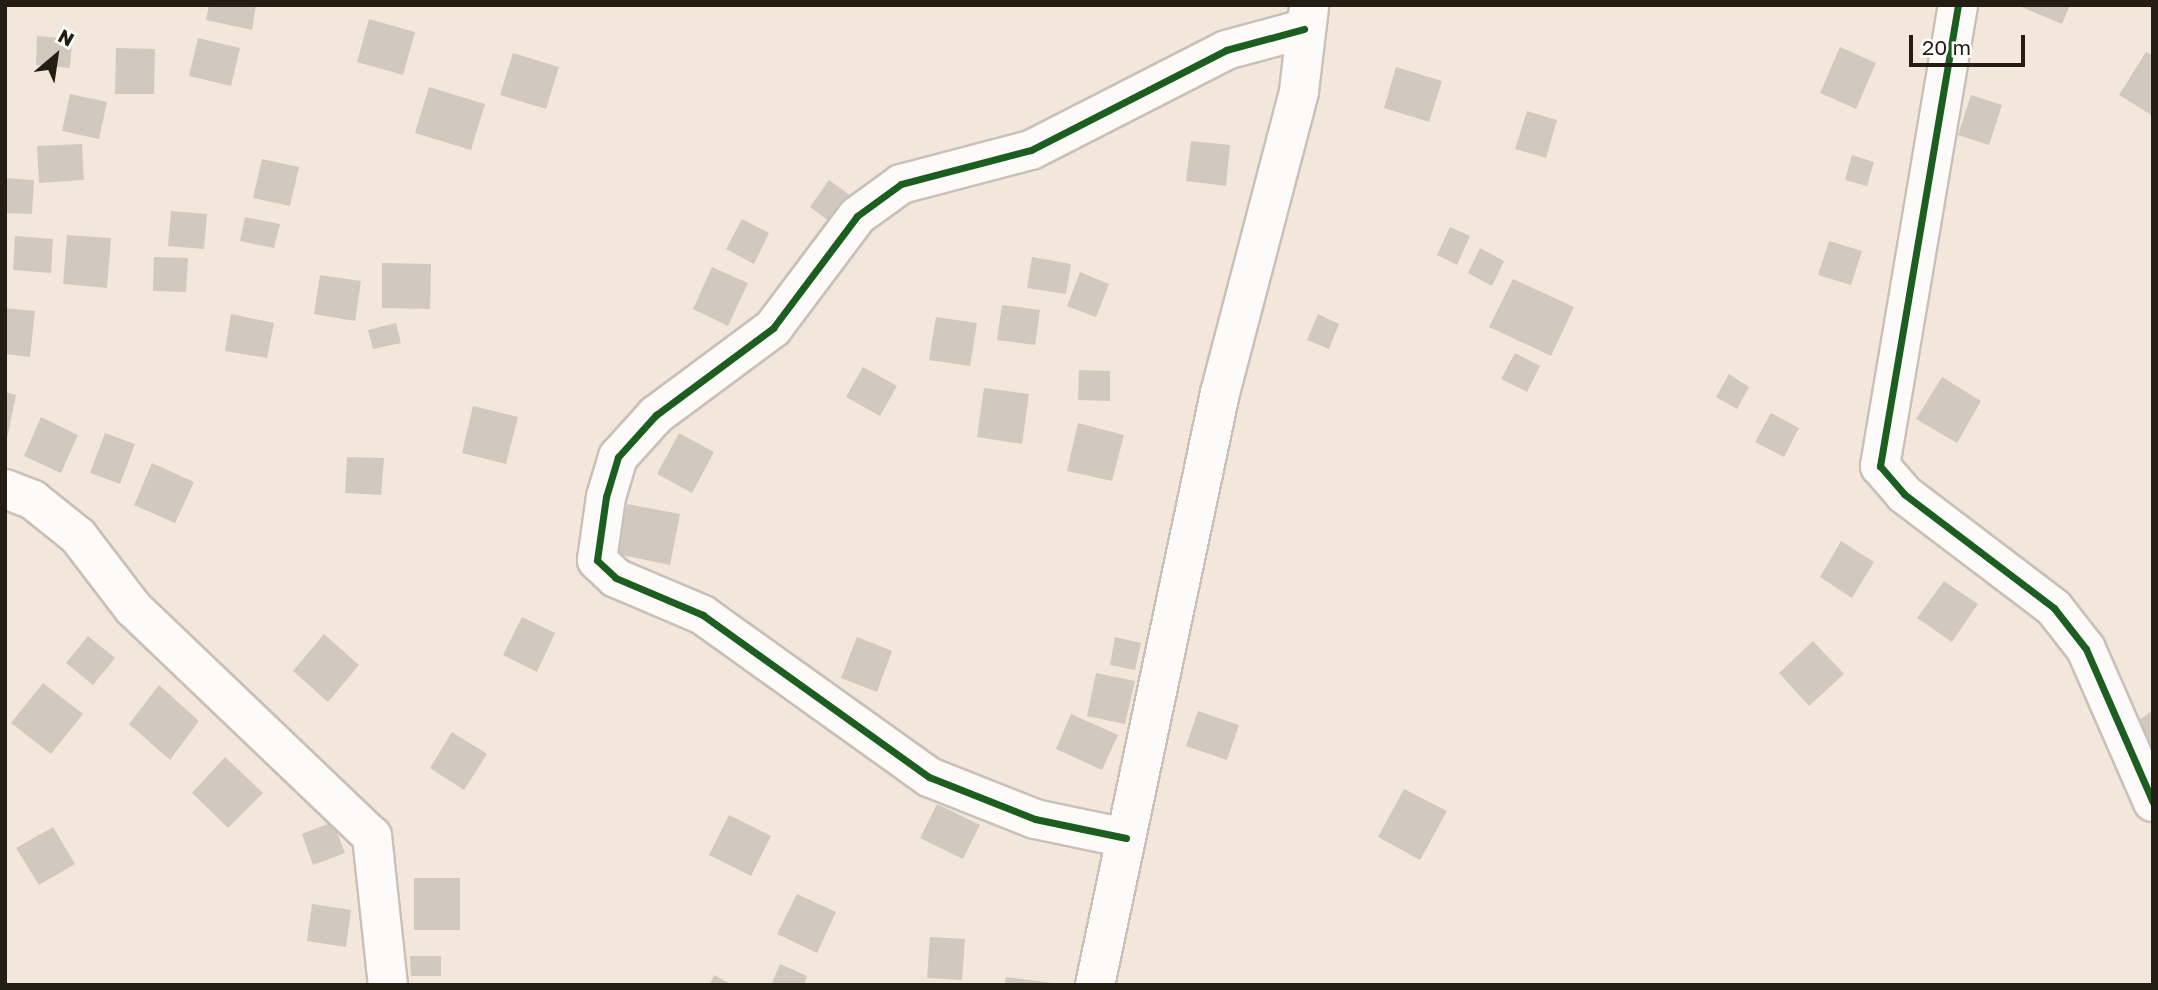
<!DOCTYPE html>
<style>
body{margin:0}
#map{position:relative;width:2158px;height:990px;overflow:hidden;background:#f2e7da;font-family:"Golos Text",sans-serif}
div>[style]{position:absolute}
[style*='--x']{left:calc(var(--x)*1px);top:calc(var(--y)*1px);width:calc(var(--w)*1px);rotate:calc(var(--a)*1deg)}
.building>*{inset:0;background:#d2c9be}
.roads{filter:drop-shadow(2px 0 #c9c0b7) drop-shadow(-2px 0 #c9c0b7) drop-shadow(0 2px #c9c0b7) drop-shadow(0 -2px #c9c0b7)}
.street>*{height:38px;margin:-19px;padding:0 19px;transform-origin:19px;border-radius:19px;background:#fdfbf9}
.cycleway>*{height:7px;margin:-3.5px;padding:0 3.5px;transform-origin:3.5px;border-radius:3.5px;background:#1b5e20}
span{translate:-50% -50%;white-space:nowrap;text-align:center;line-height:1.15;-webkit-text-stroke:5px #fff;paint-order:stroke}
.frame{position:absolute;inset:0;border:7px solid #241d14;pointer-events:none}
.north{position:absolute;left:21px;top:21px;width:70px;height:70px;-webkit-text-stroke:5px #fff;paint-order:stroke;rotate:29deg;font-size:19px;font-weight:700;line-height:28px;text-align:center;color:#241d14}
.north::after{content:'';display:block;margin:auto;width:24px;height:32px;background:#241d14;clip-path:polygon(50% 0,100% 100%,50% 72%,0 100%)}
.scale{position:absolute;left:1909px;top:35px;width:116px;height:32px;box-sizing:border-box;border:4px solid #241d14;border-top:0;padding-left:9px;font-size:21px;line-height:24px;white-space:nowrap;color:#241d14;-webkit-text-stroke:5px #fff;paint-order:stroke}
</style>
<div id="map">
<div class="building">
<div style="clip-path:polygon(209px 5px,256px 5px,252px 30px,206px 20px)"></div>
<div style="clip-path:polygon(2017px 5px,2070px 5px,2062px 24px)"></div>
<div style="clip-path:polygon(369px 19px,415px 32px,403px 75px,357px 62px)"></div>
<div style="clip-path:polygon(37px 36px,72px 39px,70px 68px,36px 65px)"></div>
<div style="clip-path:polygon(198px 38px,240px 48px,231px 86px,189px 76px)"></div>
<div style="clip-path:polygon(1840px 47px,1876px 63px,1856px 109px,1820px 93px)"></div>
<div style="clip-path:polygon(116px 48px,155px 49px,154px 94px,115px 94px)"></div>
<div style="clip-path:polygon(2146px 52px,2153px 56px,2153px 116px,2119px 95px)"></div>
<div style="clip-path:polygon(513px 53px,559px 67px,546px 109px,500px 95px)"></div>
<div style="clip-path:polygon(1396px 67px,1442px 81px,1429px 122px,1384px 108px)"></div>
<div style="clip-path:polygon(429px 87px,485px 104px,471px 150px,415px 133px)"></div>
<div style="clip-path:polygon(70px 94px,107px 102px,99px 139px,62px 131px)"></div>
<div style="clip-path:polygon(1971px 95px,2002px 105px,1989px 145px,1958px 135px)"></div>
<div style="clip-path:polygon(1527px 111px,1557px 120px,1546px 158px,1515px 149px)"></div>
<div style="clip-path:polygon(1191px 141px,1230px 145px,1226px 186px,1186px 181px)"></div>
<div style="clip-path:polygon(82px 144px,84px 180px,39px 183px,37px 146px)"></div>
<div style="clip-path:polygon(1852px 155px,1874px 162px,1867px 186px,1845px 180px)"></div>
<div style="clip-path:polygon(262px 159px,299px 167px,290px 206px,253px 198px)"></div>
<div style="clip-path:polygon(5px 178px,34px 180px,32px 214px,5px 213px)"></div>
<div style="clip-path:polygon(829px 180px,858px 201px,838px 228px,810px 207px)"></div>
<div style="clip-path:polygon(171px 211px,207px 214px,204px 249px,168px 246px)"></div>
<div style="clip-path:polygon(245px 217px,280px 224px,274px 248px,240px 241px)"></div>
<div style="clip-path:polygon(742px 219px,769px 233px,754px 264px,726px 249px)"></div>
<div style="clip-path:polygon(1450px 227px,1470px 236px,1457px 265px,1437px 255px)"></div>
<div style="clip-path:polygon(67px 235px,111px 238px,107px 288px,63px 284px)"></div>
<div style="clip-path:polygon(15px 236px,53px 239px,51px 273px,13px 270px)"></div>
<div style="clip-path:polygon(1829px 241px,1862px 251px,1851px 285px,1818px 275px)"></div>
<div style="clip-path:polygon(1480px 248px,1504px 261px,1492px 286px,1468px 273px)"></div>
<div style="clip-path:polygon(154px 257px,188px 258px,186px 292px,153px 291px)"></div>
<div style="clip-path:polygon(1032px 257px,1071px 264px,1066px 294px,1027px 288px)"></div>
<div style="clip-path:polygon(382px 263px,431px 264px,430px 309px,382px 308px)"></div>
<div style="clip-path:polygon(712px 267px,748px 283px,728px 326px,693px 309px)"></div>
<div style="clip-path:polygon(1080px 272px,1109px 284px,1096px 317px,1067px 306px)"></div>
<div style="clip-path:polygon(320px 275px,361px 281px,355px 321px,314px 314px)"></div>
<div style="clip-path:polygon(1513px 279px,1574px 307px,1551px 356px,1489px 327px)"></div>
<div style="clip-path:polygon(1002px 305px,1040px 310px,1035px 345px,997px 340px)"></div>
<div style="clip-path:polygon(5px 308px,35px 311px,30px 357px,5px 354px)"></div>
<div style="clip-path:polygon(231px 314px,274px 323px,267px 358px,225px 351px)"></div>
<div style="clip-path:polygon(1318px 314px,1339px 324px,1329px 349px,1307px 340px)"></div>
<div style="clip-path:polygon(936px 317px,977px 323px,970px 366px,929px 360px)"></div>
<div style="clip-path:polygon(396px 323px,401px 343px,373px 349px,368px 330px)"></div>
<div style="clip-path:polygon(1515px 353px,1540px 366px,1527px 392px,1501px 379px)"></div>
<div style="clip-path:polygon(863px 367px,897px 386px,880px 416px,846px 397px)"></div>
<div style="clip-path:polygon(1079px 370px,1110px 371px,1110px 401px,1078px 400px)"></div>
<div style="clip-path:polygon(1729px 374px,1749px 387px,1737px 409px,1716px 397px)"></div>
<div style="clip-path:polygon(1942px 377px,1981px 401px,1957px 443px,1916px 419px)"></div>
<div style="clip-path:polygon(984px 388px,1029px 394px,1022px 444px,977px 437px)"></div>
<div style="clip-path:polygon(5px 392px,16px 395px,6px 443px,5px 443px)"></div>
<div style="clip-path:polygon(473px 406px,518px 417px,506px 464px,462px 453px)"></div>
<div style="clip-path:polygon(1771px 413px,1799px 428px,1784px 457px,1755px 442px)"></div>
<div style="clip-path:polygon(41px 417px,78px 435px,61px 473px,24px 456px)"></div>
<div style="clip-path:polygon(1078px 423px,1124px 435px,1112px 481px,1067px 471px)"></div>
<div style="clip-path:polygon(105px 433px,135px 444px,120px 484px,90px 473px)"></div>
<div style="clip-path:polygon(679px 433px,714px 452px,692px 493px,657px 474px)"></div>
<div style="clip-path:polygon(347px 457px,384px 458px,381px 495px,345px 493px)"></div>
<div style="clip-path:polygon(152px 463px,194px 482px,175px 523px,134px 505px)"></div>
<div style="clip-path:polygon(627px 504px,680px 514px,670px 565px,617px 554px)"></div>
<div style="clip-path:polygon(1841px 541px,1874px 562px,1852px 598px,1820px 577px)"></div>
<div style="clip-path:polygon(1944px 581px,1978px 604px,1952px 642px,1917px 618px)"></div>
<div style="clip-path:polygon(522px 617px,555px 633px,537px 672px,503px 655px)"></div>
<div style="clip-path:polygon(324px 634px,359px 665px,328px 702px,293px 671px)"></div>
<div style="clip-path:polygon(88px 636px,115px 658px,93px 685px,66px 663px)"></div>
<div style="clip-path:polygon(857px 637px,892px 651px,877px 692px,841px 678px)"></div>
<div style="clip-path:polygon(1115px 637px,1141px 643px,1135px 670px,1110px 665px)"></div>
<div style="clip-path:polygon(1813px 641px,1844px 674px,1809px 706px,1779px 673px)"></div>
<div style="clip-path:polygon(1096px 673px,1135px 681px,1125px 724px,1087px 716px)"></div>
<div style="clip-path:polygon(43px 683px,83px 714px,51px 754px,11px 723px)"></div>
<div style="clip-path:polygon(159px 685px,199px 721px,170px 760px,129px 724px)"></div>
<div style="clip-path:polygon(2153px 710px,2153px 745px,2151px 746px,2135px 723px)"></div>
<div style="clip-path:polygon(1198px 711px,1239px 725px,1227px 760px,1186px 746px)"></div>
<div style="clip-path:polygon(1071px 714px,1118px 735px,1102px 770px,1056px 749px)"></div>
<div style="clip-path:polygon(452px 732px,487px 754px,464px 790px,430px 768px)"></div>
<div style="clip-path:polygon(225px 757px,263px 793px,228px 828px,192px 793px)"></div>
<div style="clip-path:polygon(1404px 789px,1447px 811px,1420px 860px,1378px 837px)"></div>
<div style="clip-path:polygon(937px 804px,980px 825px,963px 859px,920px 838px)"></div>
<div style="clip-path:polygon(729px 815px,771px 836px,751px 876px,709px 855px)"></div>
<div style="clip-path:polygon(333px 822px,345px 853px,313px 865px,302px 834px)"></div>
<div style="clip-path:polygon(53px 827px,75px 864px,39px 885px,16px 848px)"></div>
<div style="clip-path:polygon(414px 878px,460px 878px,460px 930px,414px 930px)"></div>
<div style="clip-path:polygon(797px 894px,836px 912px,817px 953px,777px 934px)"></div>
<div style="clip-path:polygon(312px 904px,351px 910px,346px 947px,307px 941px)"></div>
<div style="clip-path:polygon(930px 937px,965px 939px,962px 980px,927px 978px)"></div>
<div style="clip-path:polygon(410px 956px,441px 956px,441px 976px,411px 976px)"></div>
<div style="clip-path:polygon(780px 964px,807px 976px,804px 985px,771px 985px)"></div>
<div style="clip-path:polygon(714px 975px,732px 985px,709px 985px)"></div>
<div style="clip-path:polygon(1006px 977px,1053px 983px,1053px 985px,1004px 985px)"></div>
</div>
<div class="roads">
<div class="street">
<div style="--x:1958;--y:5;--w:468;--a:99.6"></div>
<div style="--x:1880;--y:466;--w:37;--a:49"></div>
<div style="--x:1904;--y:494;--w:188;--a:37.2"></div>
<div style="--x:2054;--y:608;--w:52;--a:52"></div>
<div style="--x:2086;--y:649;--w:167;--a:66.4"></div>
<div style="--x:5;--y:489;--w:30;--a:21"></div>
<div style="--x:33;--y:500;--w:58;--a:38.7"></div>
<div style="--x:78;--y:536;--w:91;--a:52.6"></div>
<div style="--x:133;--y:608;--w:330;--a:43.7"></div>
<div style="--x:372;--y:836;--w:150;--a:83.9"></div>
<div style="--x:1126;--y:838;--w:93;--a:-168.2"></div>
<div style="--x:1035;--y:819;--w:114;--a:-158.4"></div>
<div style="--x:929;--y:777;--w:278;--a:-144.4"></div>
<div style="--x:703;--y:615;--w:95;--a:-157"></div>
<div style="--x:616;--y:578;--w:26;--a:-137"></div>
<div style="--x:597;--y:560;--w:64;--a:-81.9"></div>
<div style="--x:606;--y:497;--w:42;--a:-73.3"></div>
<div style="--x:618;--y:457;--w:57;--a:-47.9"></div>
<div style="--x:656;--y:415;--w:146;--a:-36.6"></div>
<div style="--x:773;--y:328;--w:140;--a:-53.1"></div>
<div style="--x:857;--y:216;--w:54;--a:-36"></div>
<div style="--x:901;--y:184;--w:134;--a:-14.7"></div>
<div style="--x:1031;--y:150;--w:219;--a:-27.1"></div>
<div style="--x:1226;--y:50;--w:81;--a:-15.1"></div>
<div style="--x:1095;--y:985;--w:605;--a:-78.08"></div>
<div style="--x:1220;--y:393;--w:312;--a:-75.3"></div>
<div style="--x:1299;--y:91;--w:85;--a:-83.2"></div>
</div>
</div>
<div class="cycleway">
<div style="--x:1958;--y:5;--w:468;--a:99.6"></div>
<div style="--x:1880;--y:466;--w:37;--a:49"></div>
<div style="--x:1904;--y:494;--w:188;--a:37.2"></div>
<div style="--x:2054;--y:608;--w:52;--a:52"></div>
<div style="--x:2086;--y:649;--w:167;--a:66.4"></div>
<div style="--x:1126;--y:838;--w:93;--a:-168.2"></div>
<div style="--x:1035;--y:819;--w:114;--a:-158.4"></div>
<div style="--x:929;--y:777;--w:278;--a:-144.4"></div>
<div style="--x:703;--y:615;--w:95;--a:-157"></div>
<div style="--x:616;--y:578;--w:26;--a:-137"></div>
<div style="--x:597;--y:560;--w:64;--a:-81.9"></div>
<div style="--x:606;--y:497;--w:42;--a:-73.3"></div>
<div style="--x:618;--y:457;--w:57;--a:-47.9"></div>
<div style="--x:656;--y:415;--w:146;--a:-36.6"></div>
<div style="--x:773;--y:328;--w:140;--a:-53.1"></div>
<div style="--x:857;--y:216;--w:54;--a:-36"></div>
<div style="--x:901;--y:184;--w:134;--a:-14.7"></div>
<div style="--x:1031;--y:150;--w:219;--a:-27.1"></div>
<div style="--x:1226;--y:50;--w:81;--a:-15.1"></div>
</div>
<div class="frame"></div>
<div class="north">N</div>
<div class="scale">20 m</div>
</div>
